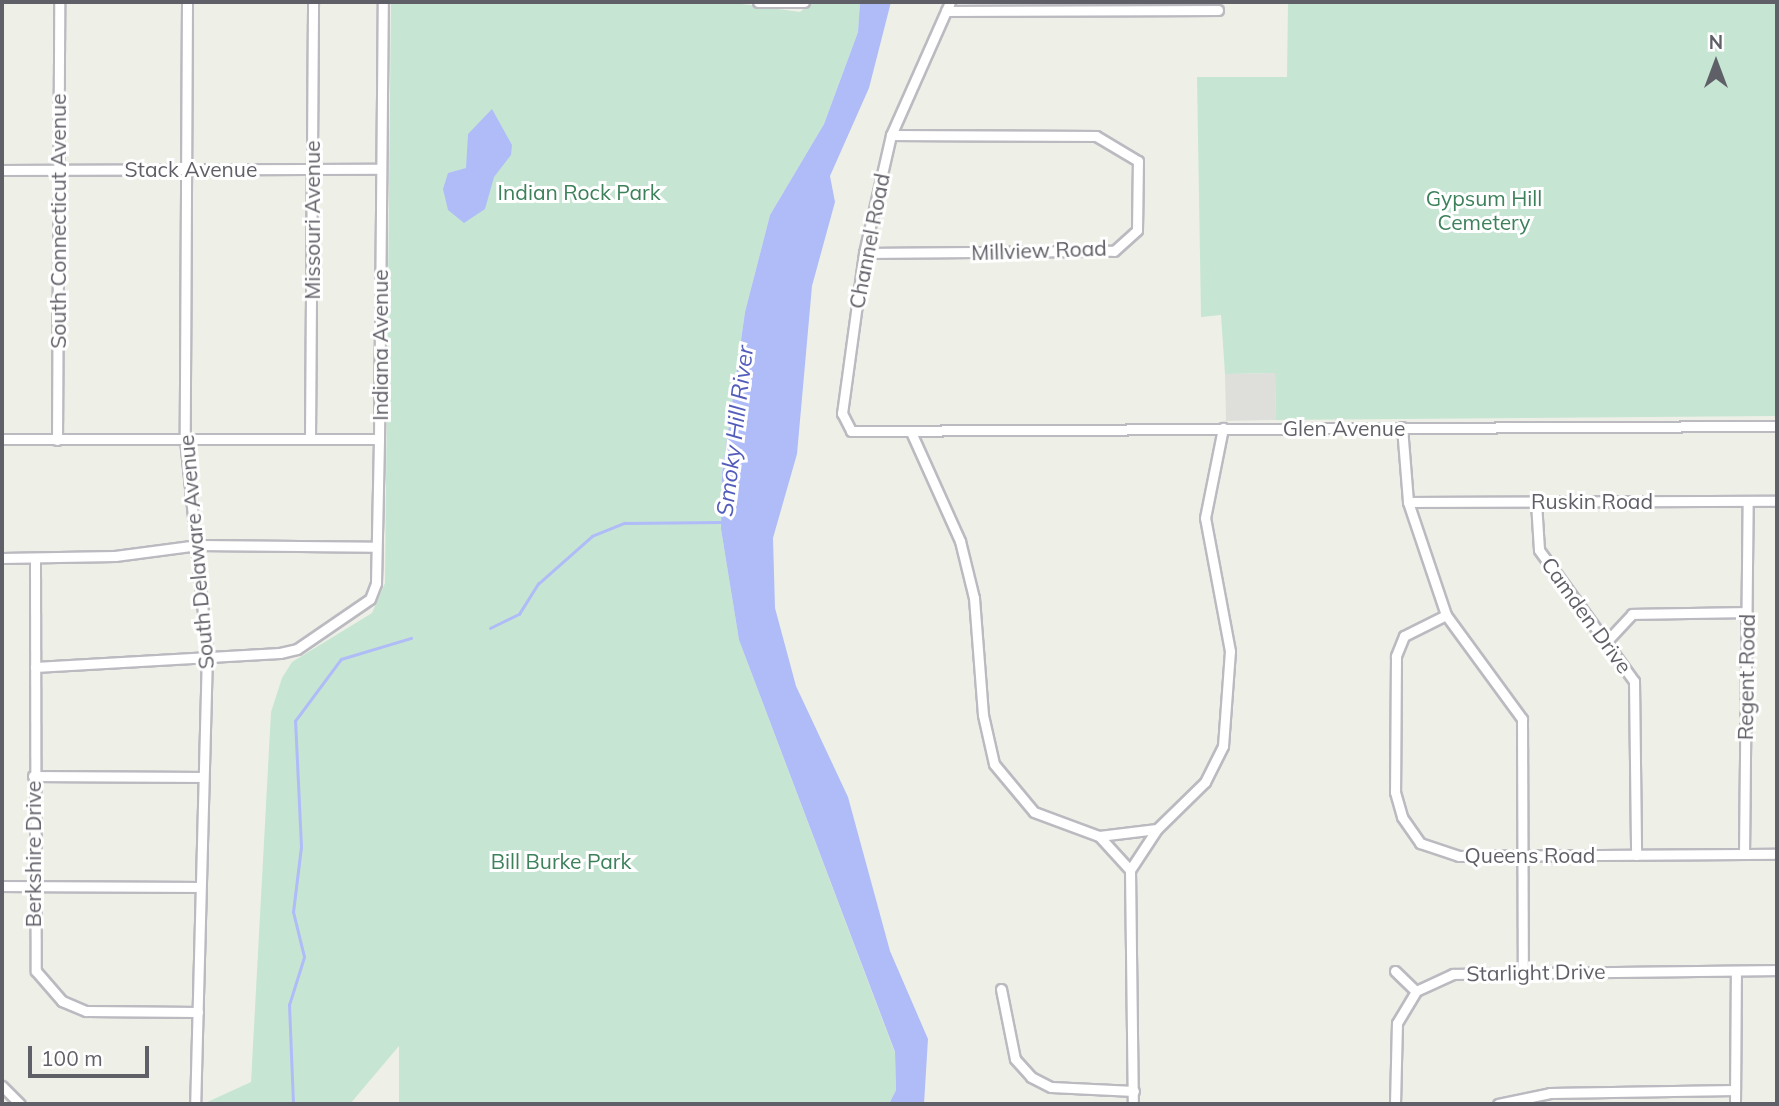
<!DOCTYPE html>
<style>
body{margin:0}
#map{position:relative;width:1779px;height:1106px;overflow:hidden;background:#eef0e8;font-family:Mulish,sans-serif}
div>[style]{position:absolute}
[style*='--x']{left:calc(var(--x)*1px);top:calc(var(--y)*1px);width:calc(var(--w)*1px);rotate:calc(var(--a)*1deg)}
.industrial>*{inset:0;background:#dedfda}
.green>*{inset:0;background:#c7e5d3}
.water>*{inset:0;background:#afbcf8}
.stream>*{height:2.5px;margin:-1.25px;padding:0 1.25px;transform-origin:1.25px;border-radius:1.25px;background:#afbcf8}
.roads{filter:drop-shadow(2px 0 #babac0) drop-shadow(-2px 0 #babac0) drop-shadow(0 2px #babac0) drop-shadow(0 -2px #babac0)}
.street>*{height:9px;margin:-4.5px;padding:0 4.5px;transform-origin:4.5px;border-radius:4.5px;background:#fff}
span{translate:-50% -50%;white-space:nowrap;text-align:center;line-height:1.15;-webkit-text-stroke:6px #fff;paint-order:stroke}
.street-label{font-size:21px;color:#5f5f67}
.park-label{font-size:21px;color:#3c815a}
.water-label{font-size:23px;color:#525cbb;font-style:italic}
.frame{position:absolute;inset:0;border:4px solid #5f5f67;pointer-events:none}
.north{position:absolute;left:1681px;top:28px;width:70px;height:70px;-webkit-text-stroke:5px #fff;paint-order:stroke;rotate:0deg;font-size:19px;font-weight:700;line-height:28px;text-align:center;color:#5f5f67}
.north::after{content:'';display:block;margin:auto;width:24px;height:32px;background:#5f5f67;clip-path:polygon(50% 0,100% 100%,50% 72%,0 100%)}
.scale{position:absolute;left:28px;top:1046px;width:121px;height:32px;box-sizing:border-box;border:4px solid #5f5f67;border-top:0;padding-left:9px;font-size:21px;line-height:24px;white-space:nowrap;color:#5f5f67;-webkit-text-stroke:5px #fff;paint-order:stroke}
</style>
<div id="map">
<div class="industrial">
<div style="clip-path:polygon(1275px 373px,1276px 420px,1226px 421px,1225px 374px)"></div>
</div>
<div class="green">
<div style="clip-path:polygon(391px 2px,727px 2px,800px 12px,812px 2px,860px 2px,858px 32px,824px 124px,770px 215px,745px 312px,722px 474px,721px 529px,739px 640px,895px 1053px,896px 1090px,889px 1104px,399px 1104px,399px 1046px,350px 1104px,203px 1104px,251px 1082px,271px 712px,282px 678px,292px 662px,372px 613px,385px 583px)"></div>
<div style="clip-path:polygon(1288px 2px,1777px 2px,1777px 416px,1276px 420px,1275px 373px,1225px 374px,1221px 315px,1201px 317px,1197px 77px,1287px 77px)"></div>
</div>
<div class="water">
<div style="clip-path:polygon(860px 2px,891px 2px,869px 88px,830px 176px,835px 202px,812px 286px,797px 454px,773px 538px,775px 608px,796px 686px,848px 797px,890px 951px,928px 1039px,924px 1104px,889px 1104px,896px 1090px,895px 1052px,739px 640px,721px 529px,722px 474px,745px 312px,770px 215px,824px 124px,858px 32px)"></div>
<div style="clip-path:polygon(492px 109px,512px 145px,511px 155px,494px 177px,485px 209px,464px 223px,448px 210px,443px 189px,448px 173px,466px 168px,468px 134px)"></div>
</div>
<div class="stream">
<div style="--x:490;--y:628;--w:32;--a:-26"></div>
<div style="--x:519;--y:614;--w:36;--a:-58"></div>
<div style="--x:538;--y:584;--w:72;--a:-41.6"></div>
<div style="--x:592;--y:536;--w:35;--a:-22"></div>
<div style="--x:625;--y:523;--w:96;--a:-0.6"></div>
<div style="--x:293;--y:1104;--w:99;--a:-92.3"></div>
<div style="--x:289;--y:1005;--w:50;--a:-72.6"></div>
<div style="--x:304;--y:957;--w:46;--a:-103.7"></div>
<div style="--x:293;--y:912;--w:65;--a:-83"></div>
<div style="--x:301;--y:847;--w:126;--a:-92.7"></div>
<div style="--x:295;--y:721;--w:77;--a:-53.4"></div>
<div style="--x:341;--y:659;--w:73;--a:-16.7"></div>
</div>
<div class="roads">
<div class="street">
<div style="--x:187;--y:2;--w:437;--a:90.3"></div>
<div style="--x:185;--y:439;--w:215;--a:84.1"></div>
<div style="--x:207;--y:653;--w:451;--a:91.5"></div>
<div style="--x:758;--y:2;--w:46;--a:0"></div>
<div style="--x:950;--y:2;--w:145;--a:113.9"></div>
<div style="--x:891;--y:135;--w:121;--a:102.9"></div>
<div style="--x:864;--y:253;--w:162;--a:97.8"></div>
<div style="--x:842;--y:413;--w:20;--a:63"></div>
<div style="--x:851;--y:431;--w:926;--a:-0.31"></div>
<div style="--x:946;--y:11;--w:272;--a:-0.2"></div>
<div style="--x:2;--y:170;--w:379;--a:-0.2"></div>
<div style="--x:864;--y:253;--w:250;--a:-0.5"></div>
<div style="--x:1114;--y:251;--w:31;--a:-42"></div>
<div style="--x:1137;--y:230;--w:69;--a:-89.2"></div>
<div style="--x:1138;--y:161;--w:49;--a:-149.2"></div>
<div style="--x:1096;--y:136;--w:205;--a:-179.7"></div>
<div style="--x:1402;--y:427;--w:75;--a:85.4"></div>
<div style="--x:1408;--y:502;--w:119;--a:71.4"></div>
<div style="--x:1446;--y:615;--w:129;--a:53.8"></div>
<div style="--x:1522;--y:719;--w:252;--a:89.8"></div>
<div style="--x:911;--y:432;--w:120;--a:65.8"></div>
<div style="--x:960;--y:541;--w:59;--a:76.2"></div>
<div style="--x:974;--y:598;--w:117;--a:85.6"></div>
<div style="--x:983;--y:715;--w:50;--a:77.3"></div>
<div style="--x:994;--y:764;--w:62;--a:50.2"></div>
<div style="--x:1034;--y:812;--w:69;--a:20.3"></div>
<div style="--x:1099;--y:836;--w:58;--a:-6.9"></div>
<div style="--x:1157;--y:829;--w:67;--a:-44.4"></div>
<div style="--x:1205;--y:782;--w:40;--a:-63.4"></div>
<div style="--x:1223;--y:746;--w:95;--a:-85.8"></div>
<div style="--x:1230;--y:651;--w:135;--a:-100.6"></div>
<div style="--x:1205;--y:518;--w:92;--a:-78.7"></div>
<div style="--x:2;--y:439;--w:377;--a:0"></div>
<div style="--x:310;--y:439;--w:437;--a:-89.6"></div>
<div style="--x:57;--y:440;--w:438;--a:-89.7"></div>
<div style="--x:1408;--y:502;--w:369;--a:-0.2"></div>
<div style="--x:1536;--y:502;--w:48;--a:86.4"></div>
<div style="--x:1539;--y:550;--w:162;--a:54.1"></div>
<div style="--x:1634;--y:681;--w:174;--a:89.3"></div>
<div style="--x:2;--y:558;--w:113;--a:-1"></div>
<div style="--x:115;--y:556;--w:84;--a:-7.5"></div>
<div style="--x:198;--y:545;--w:177;--a:0.6"></div>
<div style="--x:35;--y:558;--w:413;--a:89.9"></div>
<div style="--x:36;--y:971;--w:40;--a:49"></div>
<div style="--x:62;--y:1001;--w:26;--a:23"></div>
<div style="--x:86;--y:1011;--w:112;--a:0.5"></div>
<div style="--x:1446;--y:615;--w:47;--a:153.4"></div>
<div style="--x:1404;--y:636;--w:22;--a:112"></div>
<div style="--x:1396;--y:656;--w:136;--a:90.4"></div>
<div style="--x:1395;--y:792;--w:26;--a:74"></div>
<div style="--x:1402;--y:817;--w:32;--a:55"></div>
<div style="--x:1420;--y:843;--w:41;--a:18.4"></div>
<div style="--x:1459;--y:856;--w:318;--a:-0.4"></div>
<div style="--x:1606;--y:642;--w:38;--a:-47"></div>
<div style="--x:1632;--y:614;--w:114;--a:-1"></div>
<div style="--x:35;--y:667;--w:245;--a:-3.3"></div>
<div style="--x:280;--y:653;--w:17;--a:-13"></div>
<div style="--x:297;--y:649;--w:88;--a:-34.4"></div>
<div style="--x:370;--y:599;--w:17;--a:-69"></div>
<div style="--x:376;--y:583;--w:144;--a:-88.8"></div>
<div style="--x:379;--y:439;--w:437;--a:-89.5"></div>
<div style="--x:33;--y:776;--w:169;--a:0.3"></div>
<div style="--x:1099;--y:836;--w:46;--a:47.6"></div>
<div style="--x:1130;--y:870;--w:49;--a:-56.6"></div>
<div style="--x:1744;--y:854;--w:353;--a:-89.4"></div>
<div style="--x:1130;--y:870;--w:234;--a:89.3"></div>
<div style="--x:2;--y:886;--w:198;--a:0.3"></div>
<div style="--x:1395;--y:971;--w:29;--a:44"></div>
<div style="--x:1001;--y:989;--w:71;--a:78.7"></div>
<div style="--x:1015;--y:1059;--w:24;--a:48"></div>
<div style="--x:1031;--y:1077;--w:22;--a:27"></div>
<div style="--x:1051;--y:1087;--w:83;--a:2.8"></div>
<div style="--x:2;--y:1086;--w:25;--a:45"></div>
<div style="--x:1395;--y:1104;--w:81;--a:-88.6"></div>
<div style="--x:1397;--y:1023;--w:37;--a:-59"></div>
<div style="--x:1416;--y:991;--w:41;--a:-24.7"></div>
<div style="--x:1453;--y:974;--w:324;--a:-0.7"></div>
<div style="--x:1498;--y:1104;--w:53;--a:-11.9"></div>
<div style="--x:1550;--y:1093;--w:185;--a:-0.9"></div>
<div style="--x:1735;--y:1104;--w:133;--a:-89.6"></div>
</div>
</div>
<div class="street-label">
<span style="left:191px;top:169px">Stack Avenue</span>
<span style="left:312px;top:220px;rotate:-90deg">Missouri Avenue</span>
<span style="left:58px;top:221px;rotate:-90deg">South Connecticut Avenue</span>
<span style="left:869px;top:241px;rotate:-79deg">Channel Road</span>
<span style="left:1039px;top:250px;rotate:-2deg">Millview Road</span>
<span style="left:380px;top:345px;rotate:-90deg">Indiana Avenue</span>
<span style="left:1344px;top:428px">Glen Avenue</span>
<span style="left:1592px;top:501px">Ruskin Road</span>
<span style="left:196px;top:552px;rotate:-95deg">South Delaware Avenue</span>
<span style="left:1587px;top:615px;rotate:54deg">Camden Drive</span>
<span style="left:1746px;top:677px;rotate:-89deg">Regent Road</span>
<span style="left:33px;top:854px;rotate:-90deg">Berkshire Drive</span>
<span style="left:1530px;top:855px">Queens Road</span>
<span style="left:1536px;top:972px;rotate:-1deg">Starlight Drive</span>
</div>
<div class="park-label">
<span style="left:579px;top:192px">Indian Rock Park</span>
<span style="left:1484px;top:210px">Gypsum Hill<br>Cemetery</span>
<span style="left:561px;top:861px">Bill Burke Park</span>
</div>
<div class="water-label">
<span style="left:735px;top:431px;rotate:-83deg">Smoky Hill River</span>
</div>
<div class="frame"></div>
<div class="north">N</div>
<div class="scale">100 m</div>
</div>
